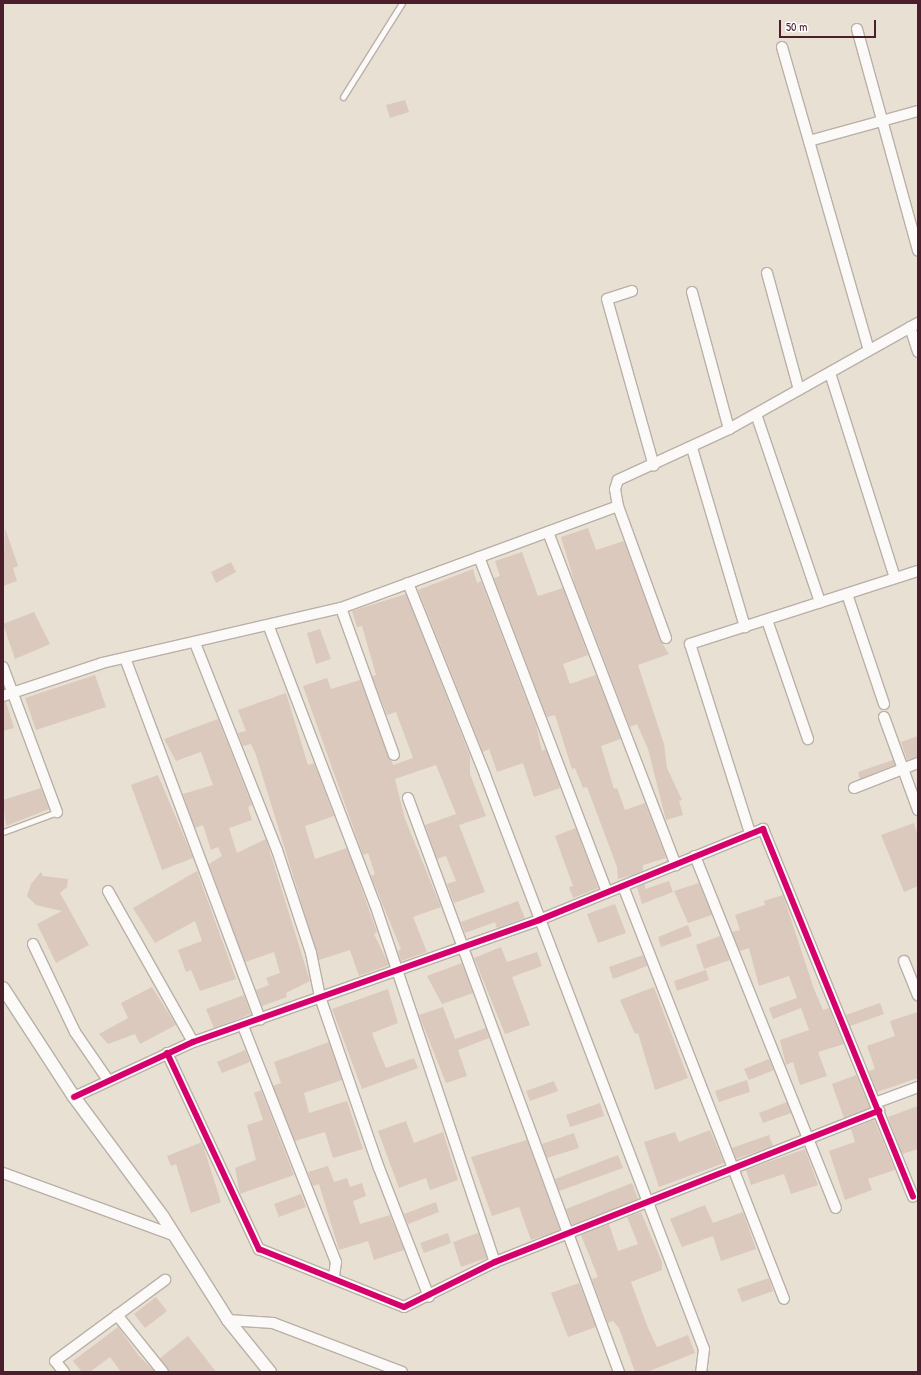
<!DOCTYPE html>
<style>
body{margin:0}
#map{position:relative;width:921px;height:1375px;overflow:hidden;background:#e8e0d2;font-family:"Patrick Hand",sans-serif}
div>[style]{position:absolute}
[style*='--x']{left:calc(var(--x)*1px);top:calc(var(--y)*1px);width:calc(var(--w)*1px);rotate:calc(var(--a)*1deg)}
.building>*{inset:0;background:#dbc9bd}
.roads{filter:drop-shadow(1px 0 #b9b0a8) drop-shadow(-1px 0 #b9b0a8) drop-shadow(0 1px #b9b0a8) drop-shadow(0 -1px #b9b0a8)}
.service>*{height:5px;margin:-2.5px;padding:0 2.5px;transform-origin:2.5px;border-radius:2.5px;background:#fcfaf8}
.minor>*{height:10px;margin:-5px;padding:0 5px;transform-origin:5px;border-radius:5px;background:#fcfaf8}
.tertiary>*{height:12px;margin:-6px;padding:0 6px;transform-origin:6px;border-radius:6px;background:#fcfaf8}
.cycleway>*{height:6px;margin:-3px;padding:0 3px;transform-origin:3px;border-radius:3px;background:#d6006c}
span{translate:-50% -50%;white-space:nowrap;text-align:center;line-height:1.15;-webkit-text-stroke:3.5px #fff;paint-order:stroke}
.frame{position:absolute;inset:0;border:4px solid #4a1f2b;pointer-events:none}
.scale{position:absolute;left:779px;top:20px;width:97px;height:18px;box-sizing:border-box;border:2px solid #4a1f2b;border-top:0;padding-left:5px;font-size:12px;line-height:14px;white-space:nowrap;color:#4a1f2b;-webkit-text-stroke:3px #fff;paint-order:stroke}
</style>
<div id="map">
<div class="building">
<div style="clip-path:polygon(405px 100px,409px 112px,390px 118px,386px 105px)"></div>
<div style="clip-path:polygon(5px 528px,18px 566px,13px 568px,17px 581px,3px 586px)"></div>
<div style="clip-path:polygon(588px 528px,596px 550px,624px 541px,660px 640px,669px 654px,638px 665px,664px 744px,667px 768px,682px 800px,679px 801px,683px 815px,666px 820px,648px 749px,637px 724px,630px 727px,575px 584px,561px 537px)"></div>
<div style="clip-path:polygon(522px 552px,538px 596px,563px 588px,588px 655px,563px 664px,570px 684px,596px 675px,621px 739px,601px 746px,614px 789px,617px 788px,625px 810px,645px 803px,666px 858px,643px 865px,643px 871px,633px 875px,618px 879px,617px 867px,587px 787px,583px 788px,575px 768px,572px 769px,555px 715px,547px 717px,494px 578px,500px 576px,495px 561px)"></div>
<div style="clip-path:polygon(231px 562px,236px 572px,216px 583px,211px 572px)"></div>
<div style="clip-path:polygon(473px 569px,477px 583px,481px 581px,536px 725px,542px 751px,546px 749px,560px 788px,534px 797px,523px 763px,497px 772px,489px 749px,483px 752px,418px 590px)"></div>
<div style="clip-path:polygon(406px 594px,470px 756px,470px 774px,486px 816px,459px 825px,485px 892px,454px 903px,447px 884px,456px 881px,446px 856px,437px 859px,425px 825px,456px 814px,436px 765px,395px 779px,405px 819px,441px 907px,413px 917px,427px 952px,401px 961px,398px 951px,401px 949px,371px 876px,375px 874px,368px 853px,363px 855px,303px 686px,327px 678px,331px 689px,360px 680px,393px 765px,413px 758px,396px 712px,387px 715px,372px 676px,376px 675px,362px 626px,357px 627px,352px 611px)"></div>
<div style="clip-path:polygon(34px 612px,50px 644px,15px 659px,3px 624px)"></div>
<div style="clip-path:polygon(320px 629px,331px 659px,316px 664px,307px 633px)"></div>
<div style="clip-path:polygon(95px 675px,106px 707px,36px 730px,25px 698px)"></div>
<div style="clip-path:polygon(286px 693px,308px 765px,314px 763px,334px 816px,305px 826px,315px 859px,347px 848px,377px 932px,374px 934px,389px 965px,359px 976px,350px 950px,319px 960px,256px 755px,251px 744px,243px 746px,238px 733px,246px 731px,238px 710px)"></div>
<div style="clip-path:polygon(3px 702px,6px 702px,14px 728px,3px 731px)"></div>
<div style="clip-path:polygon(218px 719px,252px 805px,248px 807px,252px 820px,229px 828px,237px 853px,266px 839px,310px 981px,286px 993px,287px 997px,262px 1006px,256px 990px,269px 985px,266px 978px,280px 973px,274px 952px,245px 962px,209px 864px,222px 856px,218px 847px,211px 850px,203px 825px,195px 828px,183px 794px,213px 785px,201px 752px,176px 761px,164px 739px)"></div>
<div style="clip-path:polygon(918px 736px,918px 757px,907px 760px,901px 742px)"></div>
<div style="clip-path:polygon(893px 760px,895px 765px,860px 779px,858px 772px)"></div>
<div style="clip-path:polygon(158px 775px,193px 858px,162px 870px,131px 785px)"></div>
<div style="clip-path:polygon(41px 788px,49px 809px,6px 826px,3px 800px)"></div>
<div style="clip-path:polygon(914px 823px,918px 836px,918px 886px,904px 892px,881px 835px)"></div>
<div style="clip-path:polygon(576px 828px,598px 888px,573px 898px,569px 887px,573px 886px,555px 836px)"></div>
<div style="clip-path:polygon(197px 871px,236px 979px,200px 991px,191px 970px,186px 972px,178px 950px,202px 941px,195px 921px,155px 943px,133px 908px)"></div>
<div style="clip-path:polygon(41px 872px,43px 876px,68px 879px,67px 887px,60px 893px,89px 945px,56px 963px,37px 924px,62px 911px,36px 905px,27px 896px,31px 884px)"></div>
<div style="clip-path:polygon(669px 881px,673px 892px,642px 904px,637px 887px,645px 884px,645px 889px)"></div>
<div style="clip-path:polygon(699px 883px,712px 915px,688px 923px,674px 891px)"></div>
<div style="clip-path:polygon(783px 895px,814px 989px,823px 1010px,829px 1008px,844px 1044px,818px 1052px,827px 1076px,800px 1085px,793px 1062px,786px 1065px,780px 1040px,809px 1030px,801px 1008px,773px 1019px,769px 1008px,797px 998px,789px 976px,759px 986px,749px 948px,740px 951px,732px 932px,740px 930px,735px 915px,765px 905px,764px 901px)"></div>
<div style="clip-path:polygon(518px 901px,525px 918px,497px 928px,495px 922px,465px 933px,461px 922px)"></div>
<div style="clip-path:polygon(615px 904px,626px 933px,598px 943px,587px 914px)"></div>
<div style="clip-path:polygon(688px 925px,692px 936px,661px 947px,658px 937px)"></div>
<div style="clip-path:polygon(720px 936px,730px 960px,704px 969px,696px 945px)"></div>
<div style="clip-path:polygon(501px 947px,507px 962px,537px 952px,542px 966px,512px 977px,530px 1025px,505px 1034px,474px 958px)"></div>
<div style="clip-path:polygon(643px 955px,647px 966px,613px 979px,609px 967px)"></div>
<div style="clip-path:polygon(462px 963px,473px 993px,442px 1004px,427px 976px)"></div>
<div style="clip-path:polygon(706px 970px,709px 980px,677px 991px,674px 981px)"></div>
<div style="clip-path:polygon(152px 987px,176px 1025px,140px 1044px,135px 1034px,108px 1044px,99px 1034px,128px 1018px,121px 1003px)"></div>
<div style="clip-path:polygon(654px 987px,688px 1078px,655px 1090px,638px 1033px,635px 1034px,620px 1000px)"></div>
<div style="clip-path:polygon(388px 989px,398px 1023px,372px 1033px,380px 1054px,386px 1068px,414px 1058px,418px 1068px,362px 1089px,332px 1009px)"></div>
<div style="clip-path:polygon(244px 995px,251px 1014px,214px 1028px,206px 1009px)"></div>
<div style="clip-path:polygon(880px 1003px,884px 1014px,850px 1026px,846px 1015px)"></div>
<div style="clip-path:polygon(443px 1007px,455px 1039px,486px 1028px,489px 1038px,458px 1050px,467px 1076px,446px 1083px,419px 1015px)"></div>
<div style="clip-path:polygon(918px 1012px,918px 1078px,877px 1092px,869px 1071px,875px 1069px,867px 1046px,895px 1036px,890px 1021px)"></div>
<div style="clip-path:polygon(329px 1042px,342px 1080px,304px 1093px,309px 1113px,347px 1101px,363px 1149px,333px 1158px,325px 1132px,295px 1141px,273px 1086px,281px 1083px,274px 1062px)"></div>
<div style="clip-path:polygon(245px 1050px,250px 1062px,222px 1073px,217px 1062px)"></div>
<div style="clip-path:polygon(769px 1059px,774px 1070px,749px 1080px,744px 1069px)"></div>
<div style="clip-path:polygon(856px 1075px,870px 1108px,844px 1118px,832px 1084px)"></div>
<div style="clip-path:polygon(747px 1080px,750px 1092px,719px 1102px,715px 1091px)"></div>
<div style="clip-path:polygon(554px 1081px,558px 1091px,530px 1101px,526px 1091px)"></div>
<div style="clip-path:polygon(261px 1090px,294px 1175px,240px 1194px,235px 1168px,256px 1160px,247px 1125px,263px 1120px,254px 1093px)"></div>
<div style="clip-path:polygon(787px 1102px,791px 1113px,763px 1123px,759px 1113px)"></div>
<div style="clip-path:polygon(600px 1103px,604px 1116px,570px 1127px,566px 1115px)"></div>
<div style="clip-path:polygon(918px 1106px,918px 1149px,902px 1154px,888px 1117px)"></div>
<div style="clip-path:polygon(874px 1120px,895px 1170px,868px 1179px,872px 1190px,845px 1200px,829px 1151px,855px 1142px,851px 1129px)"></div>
<div style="clip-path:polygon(406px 1121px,414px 1143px,443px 1132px,458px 1180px,430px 1190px,426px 1178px,399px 1188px,378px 1131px)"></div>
<div style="clip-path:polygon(710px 1130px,724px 1163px,659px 1187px,644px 1142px,675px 1132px,679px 1142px)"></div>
<div style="clip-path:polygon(574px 1133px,579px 1148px,547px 1158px,542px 1144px)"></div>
<div style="clip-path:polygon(769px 1135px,773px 1146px,736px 1159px,732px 1148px)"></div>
<div style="clip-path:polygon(527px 1140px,560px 1230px,531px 1240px,519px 1207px,492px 1216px,471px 1157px)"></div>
<div style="clip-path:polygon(202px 1142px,221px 1202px,191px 1213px,176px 1164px,171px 1166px,167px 1156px)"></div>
<div style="clip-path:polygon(805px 1149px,818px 1185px,791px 1194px,784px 1174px,751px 1185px,746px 1170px)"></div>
<div style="clip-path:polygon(618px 1155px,623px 1168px,559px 1191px,555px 1179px)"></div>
<div style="clip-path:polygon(328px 1166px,334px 1182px,347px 1178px,350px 1187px,362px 1183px,366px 1196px,353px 1201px,360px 1224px,390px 1215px,404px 1250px,374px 1260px,368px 1241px,339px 1250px,319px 1184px,313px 1186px,308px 1172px)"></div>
<div style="clip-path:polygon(632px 1183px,638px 1199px,572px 1225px,566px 1209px)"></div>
<div style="clip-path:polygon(301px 1194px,306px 1207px,279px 1217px,274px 1204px)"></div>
<div style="clip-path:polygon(436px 1202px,439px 1212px,408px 1224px,404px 1214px)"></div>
<div style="clip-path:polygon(705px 1205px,713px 1223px,743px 1212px,756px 1249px,721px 1261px,713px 1236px,682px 1247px,670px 1219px)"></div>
<div style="clip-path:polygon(641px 1212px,662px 1262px,662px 1270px,631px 1282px,648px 1328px,657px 1347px,688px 1335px,695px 1353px,647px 1372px,635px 1372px,619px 1328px,613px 1321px,608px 1323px,592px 1279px,598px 1277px,581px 1235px,609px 1224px,618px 1251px,638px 1244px,627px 1217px)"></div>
<div style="clip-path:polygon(448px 1233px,451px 1243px,424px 1253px,420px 1243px)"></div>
<div style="clip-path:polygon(478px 1233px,487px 1258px,461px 1267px,453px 1242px)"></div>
<div style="clip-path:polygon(769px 1278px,773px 1291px,742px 1302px,737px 1289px)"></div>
<div style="clip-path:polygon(579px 1283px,596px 1327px,568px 1337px,551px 1293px)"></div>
<div style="clip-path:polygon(156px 1297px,167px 1311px,145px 1328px,134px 1314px)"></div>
<div style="clip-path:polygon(118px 1327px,139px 1356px,155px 1372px,121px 1372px,110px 1357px,90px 1372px,82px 1372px,73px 1361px)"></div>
<div style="clip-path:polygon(188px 1336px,200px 1351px,216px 1372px,169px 1372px,160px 1358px)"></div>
</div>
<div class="roads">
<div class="service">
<div style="--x:343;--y:97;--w:111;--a:-57.9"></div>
<div style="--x:3;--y:832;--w:58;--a:-20.3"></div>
</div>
<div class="minor">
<div style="--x:857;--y:29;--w:230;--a:74.6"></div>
<div style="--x:782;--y:47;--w:315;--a:74"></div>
<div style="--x:809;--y:141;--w:113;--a:-15.4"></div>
<div style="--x:767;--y:273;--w:121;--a:74.7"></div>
<div style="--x:632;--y:291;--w:26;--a:162"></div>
<div style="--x:607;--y:299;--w:173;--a:74.3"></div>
<div style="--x:692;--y:292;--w:142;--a:74.9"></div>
<div style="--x:910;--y:327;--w:26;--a:72"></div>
<div style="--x:830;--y:373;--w:215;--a:72.4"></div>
<div style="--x:756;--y:414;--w:199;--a:71.2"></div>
<div style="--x:692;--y:448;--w:187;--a:73.5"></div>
<div style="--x:548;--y:532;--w:357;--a:69"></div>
<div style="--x:479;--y:557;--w:359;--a:69.1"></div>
<div style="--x:408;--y:583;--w:207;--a:68.1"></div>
<div style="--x:485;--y:775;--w:614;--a:69.12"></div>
<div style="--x:704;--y:1349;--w:23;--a:97"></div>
<div style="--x:847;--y:594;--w:116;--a:71.4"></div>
<div style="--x:341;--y:608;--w:156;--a:70.2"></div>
<div style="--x:767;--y:620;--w:126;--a:71"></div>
<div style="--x:269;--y:627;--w:297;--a:69.1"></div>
<div style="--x:375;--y:904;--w:378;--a:71.5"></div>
<div style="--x:666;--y:638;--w:140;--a:-110"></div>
<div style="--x:618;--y:506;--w:17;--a:-100"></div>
<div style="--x:615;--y:489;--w:9;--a:-72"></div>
<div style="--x:618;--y:480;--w:122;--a:-24.7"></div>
<div style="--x:729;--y:429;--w:217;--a:-29.3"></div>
<div style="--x:195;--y:643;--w:223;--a:68.4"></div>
<div style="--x:277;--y:850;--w:108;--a:71.7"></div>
<div style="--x:311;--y:953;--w:45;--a:78.4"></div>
<div style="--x:320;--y:997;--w:181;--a:71"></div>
<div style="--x:379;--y:1168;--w:138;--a:68.8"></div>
<div style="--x:125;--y:658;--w:386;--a:69.5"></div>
<div style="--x:3;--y:667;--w:155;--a:69.6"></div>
<div style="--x:3;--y:696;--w:104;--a:-18.4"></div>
<div style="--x:102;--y:663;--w:245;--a:-13"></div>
<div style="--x:341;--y:608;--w:295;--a:-20.2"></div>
<div style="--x:884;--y:717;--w:99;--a:69.9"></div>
<div style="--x:854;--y:788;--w:69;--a:-21.3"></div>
<div style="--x:408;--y:798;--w:612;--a:69.82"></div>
<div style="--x:750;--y:833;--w:198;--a:-107.6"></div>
<div style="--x:690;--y:644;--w:239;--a:-17.8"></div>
<div style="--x:695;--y:856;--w:379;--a:68.2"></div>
<div style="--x:623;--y:886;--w:443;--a:68.7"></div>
<div style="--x:108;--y:891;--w:173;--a:60.6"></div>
<div style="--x:33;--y:944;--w:98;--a:64.5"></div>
<div style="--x:75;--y:1032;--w:58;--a:55.5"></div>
<div style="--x:904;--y:961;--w:37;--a:68"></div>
<div style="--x:243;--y:1026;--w:254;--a:68.5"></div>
<div style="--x:336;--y:1262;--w:15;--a:98"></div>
<div style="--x:167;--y:1053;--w:217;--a:64.9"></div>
<div style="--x:259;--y:1249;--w:156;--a:21.8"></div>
<div style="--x:404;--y:1307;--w:102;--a:-26.3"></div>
<div style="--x:495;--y:1262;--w:413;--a:-21.5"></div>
<div style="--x:74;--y:1097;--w:131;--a:-24.8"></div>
<div style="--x:193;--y:1042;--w:367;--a:-19.4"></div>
<div style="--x:539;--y:920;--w:242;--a:-22.1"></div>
<div style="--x:763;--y:829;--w:397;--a:67.8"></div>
<div style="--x:875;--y:1103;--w:46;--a:-20.4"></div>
<div style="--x:3;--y:1173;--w:184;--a:20"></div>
<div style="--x:117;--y:1315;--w:73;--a:51.1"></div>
<div style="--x:228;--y:1320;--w:45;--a:3.8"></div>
<div style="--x:273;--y:1323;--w:138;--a:20.8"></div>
<div style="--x:64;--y:1372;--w:14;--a:-129"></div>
<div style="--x:55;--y:1361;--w:137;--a:-36.4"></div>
</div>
<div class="tertiary">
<div style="--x:3;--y:988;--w:130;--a:56.9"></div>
<div style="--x:74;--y:1097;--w:149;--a:53.4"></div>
<div style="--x:163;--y:1217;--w:122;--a:57.7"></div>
<div style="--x:228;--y:1320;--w:67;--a:51.1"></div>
</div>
</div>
<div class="cycleway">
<div style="--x:167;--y:1053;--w:217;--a:64.9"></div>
<div style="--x:259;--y:1249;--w:156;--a:21.8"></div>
<div style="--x:404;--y:1307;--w:102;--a:-26.3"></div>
<div style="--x:495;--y:1262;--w:413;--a:-21.5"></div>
<div style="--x:74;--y:1097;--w:131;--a:-24.8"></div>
<div style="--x:193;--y:1042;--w:367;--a:-19.4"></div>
<div style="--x:539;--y:920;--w:242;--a:-22.1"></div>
<div style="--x:763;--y:829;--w:397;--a:67.8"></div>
</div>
<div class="frame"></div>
<div class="scale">50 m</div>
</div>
